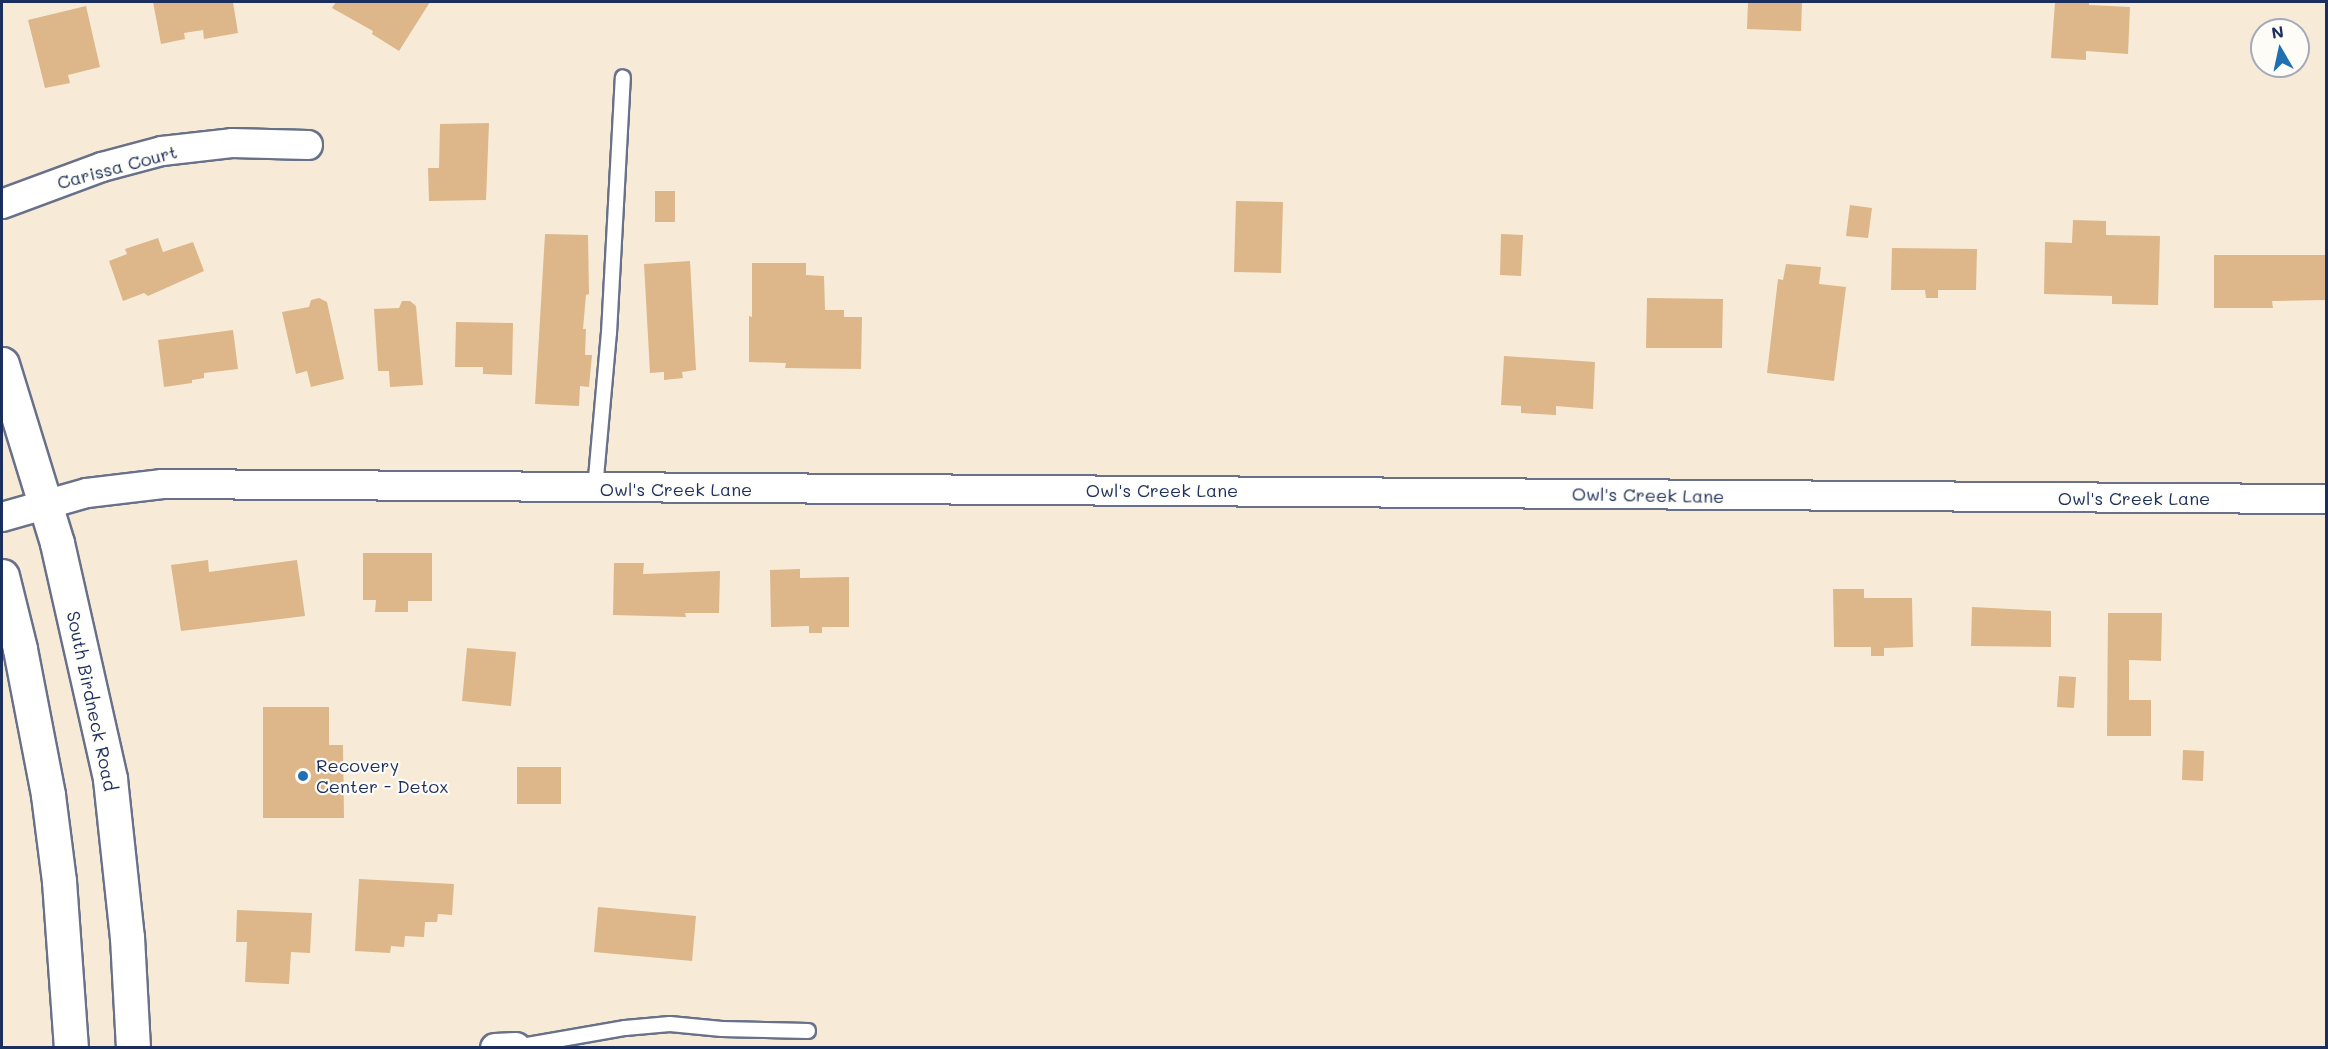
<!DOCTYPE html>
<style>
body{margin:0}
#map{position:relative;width:2328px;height:1049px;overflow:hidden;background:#f7ebd8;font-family:Mali,sans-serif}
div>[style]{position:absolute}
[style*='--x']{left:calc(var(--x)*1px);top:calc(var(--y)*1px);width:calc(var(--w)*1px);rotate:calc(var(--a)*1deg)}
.building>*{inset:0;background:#ddb689}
.roads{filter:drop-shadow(2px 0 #687189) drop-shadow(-2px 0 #687189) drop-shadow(0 2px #687189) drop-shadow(0 -2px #687189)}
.service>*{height:14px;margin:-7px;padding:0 7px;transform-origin:7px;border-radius:7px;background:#fff}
.minor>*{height:28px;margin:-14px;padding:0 14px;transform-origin:14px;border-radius:14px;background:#fff}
.secondary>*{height:33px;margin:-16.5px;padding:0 16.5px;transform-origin:16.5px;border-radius:16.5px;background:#fff}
.dots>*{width:16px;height:16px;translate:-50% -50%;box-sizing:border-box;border:3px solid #fdfcf7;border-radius:50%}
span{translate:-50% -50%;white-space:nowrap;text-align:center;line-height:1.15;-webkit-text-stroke:4.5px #fdfcf7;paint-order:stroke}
.street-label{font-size:18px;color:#1b2f5e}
.poi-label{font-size:18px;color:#1b2f5e}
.left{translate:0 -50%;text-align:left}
.frame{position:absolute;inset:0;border:3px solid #1b2f5e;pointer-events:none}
.north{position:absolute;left:2250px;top:18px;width:60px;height:60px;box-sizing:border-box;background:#fdfcf7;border:2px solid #a3aaba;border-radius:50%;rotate:351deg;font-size:16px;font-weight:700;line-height:24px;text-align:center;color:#1b2f5e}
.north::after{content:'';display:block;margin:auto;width:21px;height:27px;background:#1f6fb2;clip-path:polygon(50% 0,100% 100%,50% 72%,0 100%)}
</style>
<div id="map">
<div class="building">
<div style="clip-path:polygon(153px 2px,233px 2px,238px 33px,204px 39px,203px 30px,184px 33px,185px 39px,161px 44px)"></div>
<div style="clip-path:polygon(336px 2px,430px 2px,399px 51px,372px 34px,373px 31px,332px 8px)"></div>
<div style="clip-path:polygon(1748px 2px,1802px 2px,1801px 31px,1747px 29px)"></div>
<div style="clip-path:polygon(2055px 2px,2089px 2px,2089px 5px,2130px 7px,2128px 54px,2086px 51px,2086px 60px,2051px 58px)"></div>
<div style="clip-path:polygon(86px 6px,100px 67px,68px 75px,70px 83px,45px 88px,28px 20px)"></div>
<div style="clip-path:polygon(489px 123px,486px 200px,429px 201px,428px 168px,439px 168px,440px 124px)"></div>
<div style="clip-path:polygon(655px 191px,675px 191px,675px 222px,655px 222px)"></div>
<div style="clip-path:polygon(1236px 201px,1283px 202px,1281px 273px,1234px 272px)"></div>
<div style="clip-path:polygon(1850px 205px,1872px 208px,1868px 238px,1846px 236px)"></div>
<div style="clip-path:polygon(2073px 220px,2106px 221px,2106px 235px,2160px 236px,2158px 305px,2112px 304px,2112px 296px,2044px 294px,2045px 242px,2072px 243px)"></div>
<div style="clip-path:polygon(545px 234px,588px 235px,589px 294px,586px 295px,583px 329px,586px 329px,585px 355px,592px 355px,589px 387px,580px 386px,579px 406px,535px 404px)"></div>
<div style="clip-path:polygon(1501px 234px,1523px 235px,1521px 276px,1500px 275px)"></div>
<div style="clip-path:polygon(158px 238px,163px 252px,193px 242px,204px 271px,148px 296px,144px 293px,123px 301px,109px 261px,127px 254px,125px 249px)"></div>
<div style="clip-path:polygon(1892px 248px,1977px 249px,1976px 290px,1938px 290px,1938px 298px,1926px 298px,1925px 290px,1891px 290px)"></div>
<div style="clip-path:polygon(2214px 255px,2326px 255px,2326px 300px,2272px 301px,2273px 308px,2214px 308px)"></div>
<div style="clip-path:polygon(690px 261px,696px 370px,682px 372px,683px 378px,664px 380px,664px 372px,650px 373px,644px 264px)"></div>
<div style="clip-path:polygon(752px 263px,806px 263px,806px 275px,824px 276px,825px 310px,844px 310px,844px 317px,862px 317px,861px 369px,785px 368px,786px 363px,749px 362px,749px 316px,752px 317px)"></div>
<div style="clip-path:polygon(1786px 264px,1821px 267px,1819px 284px,1846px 287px,1834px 381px,1767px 373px,1778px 279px,1783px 280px)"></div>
<div style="clip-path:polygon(319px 298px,327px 302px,344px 379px,311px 387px,307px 371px,296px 374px,282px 312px,309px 307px,311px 300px)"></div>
<div style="clip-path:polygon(1647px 298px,1723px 299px,1722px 348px,1646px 348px)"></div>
<div style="clip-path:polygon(402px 301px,410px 301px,416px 306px,423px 385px,390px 387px,389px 371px,378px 371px,374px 309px,399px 308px)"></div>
<div style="clip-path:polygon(456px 322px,513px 323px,512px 375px,483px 374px,483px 367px,455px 367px)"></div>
<div style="clip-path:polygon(233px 330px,238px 369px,204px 373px,204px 378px,192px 380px,192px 383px,164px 387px,158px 340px)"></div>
<div style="clip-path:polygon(1504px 356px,1595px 362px,1593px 409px,1556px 406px,1556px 415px,1521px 413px,1521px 406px,1501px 405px)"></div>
<div style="clip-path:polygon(363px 553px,432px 553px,432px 601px,408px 601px,408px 612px,375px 612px,376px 600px,363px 600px)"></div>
<div style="clip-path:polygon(208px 560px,209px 572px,297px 560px,305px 616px,181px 631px,171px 565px)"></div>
<div style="clip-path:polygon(614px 563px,644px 563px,643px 574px,720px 571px,719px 613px,685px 613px,686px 617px,613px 615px)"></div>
<div style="clip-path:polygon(800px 569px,800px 578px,849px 577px,849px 627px,822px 627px,822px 633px,809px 633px,809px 626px,771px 627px,770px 570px)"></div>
<div style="clip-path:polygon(1833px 589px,1864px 589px,1864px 598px,1912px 598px,1913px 647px,1884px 648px,1884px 656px,1871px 656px,1871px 647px,1834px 647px)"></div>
<div style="clip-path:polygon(1972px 607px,2051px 611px,2051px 647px,1971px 646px)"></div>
<div style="clip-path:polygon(2108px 613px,2162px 613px,2161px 661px,2129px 660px,2129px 700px,2151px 700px,2151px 736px,2107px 736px)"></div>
<div style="clip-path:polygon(467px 648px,516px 652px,511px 706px,462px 701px)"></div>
<div style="clip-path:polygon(2059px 676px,2076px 677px,2074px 708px,2057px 707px)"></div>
<div style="clip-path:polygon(263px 707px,329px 707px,329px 745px,343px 745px,344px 818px,263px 818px)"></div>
<div style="clip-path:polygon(2183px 750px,2204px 751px,2203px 781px,2182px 780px)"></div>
<div style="clip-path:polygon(517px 767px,561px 767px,561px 804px,517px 804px)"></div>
<div style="clip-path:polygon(359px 879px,454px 884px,452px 915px,438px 914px,437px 922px,425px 922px,424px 937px,405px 936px,404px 947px,391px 946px,390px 953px,355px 951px)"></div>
<div style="clip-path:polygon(598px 907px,696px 916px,692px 961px,594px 952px)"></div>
<div style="clip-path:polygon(237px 910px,312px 913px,310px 953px,291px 952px,289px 984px,245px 982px,247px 942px,236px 942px)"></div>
</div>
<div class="roads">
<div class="service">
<div style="--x:595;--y:489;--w:157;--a:-84.9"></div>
<div style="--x:609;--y:333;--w:256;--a:-86.9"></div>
<div style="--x:516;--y:1047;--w:111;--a:-9.9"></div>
<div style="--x:625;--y:1028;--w:45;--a:-5.1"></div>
<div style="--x:670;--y:1024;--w:52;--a:5.5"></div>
<div style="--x:722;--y:1029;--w:86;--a:1.3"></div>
</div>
<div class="minor">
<div style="--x:2;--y:204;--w:107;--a:-20.3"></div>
<div style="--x:102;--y:167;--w:62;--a:-14.9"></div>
<div style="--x:162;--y:151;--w:70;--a:-6.5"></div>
<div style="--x:232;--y:143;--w:76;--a:1.5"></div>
<div style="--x:2;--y:517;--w:88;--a:-15.8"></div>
<div style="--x:87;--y:493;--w:76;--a:-6.8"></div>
<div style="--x:162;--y:484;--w:2164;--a:0.4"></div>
<div style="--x:495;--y:1048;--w:21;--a:-3"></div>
</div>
<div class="secondary">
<div style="--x:2;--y:364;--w:187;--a:72.9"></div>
<div style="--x:57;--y:543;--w:242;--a:77.3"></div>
<div style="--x:110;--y:779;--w:159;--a:83.9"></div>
<div style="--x:127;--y:937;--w:111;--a:86.9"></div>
<div style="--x:2;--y:576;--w:75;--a:76.1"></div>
<div style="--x:20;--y:649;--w:149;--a:79.1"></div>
<div style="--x:48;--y:795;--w:87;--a:82.7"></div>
<div style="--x:59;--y:881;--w:167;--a:85.9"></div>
</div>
</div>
<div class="dots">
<div style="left:303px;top:776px;background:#1f6fb2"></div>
</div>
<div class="street-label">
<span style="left:117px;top:167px;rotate:-15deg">Carissa Court</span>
<span style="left:676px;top:489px">Owl's Creek Lane</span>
<span style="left:1162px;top:490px">Owl's Creek Lane</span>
<span style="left:1648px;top:495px;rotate:1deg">Owl's Creek Lane</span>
<span style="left:2134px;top:498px">Owl's Creek Lane</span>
<span style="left:92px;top:701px;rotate:78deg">South Birdneck Road</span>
</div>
<div class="poi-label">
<span class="left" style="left:316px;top:776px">Recovery<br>Center - Detox</span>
</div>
<div class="frame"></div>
<div class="north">N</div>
</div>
